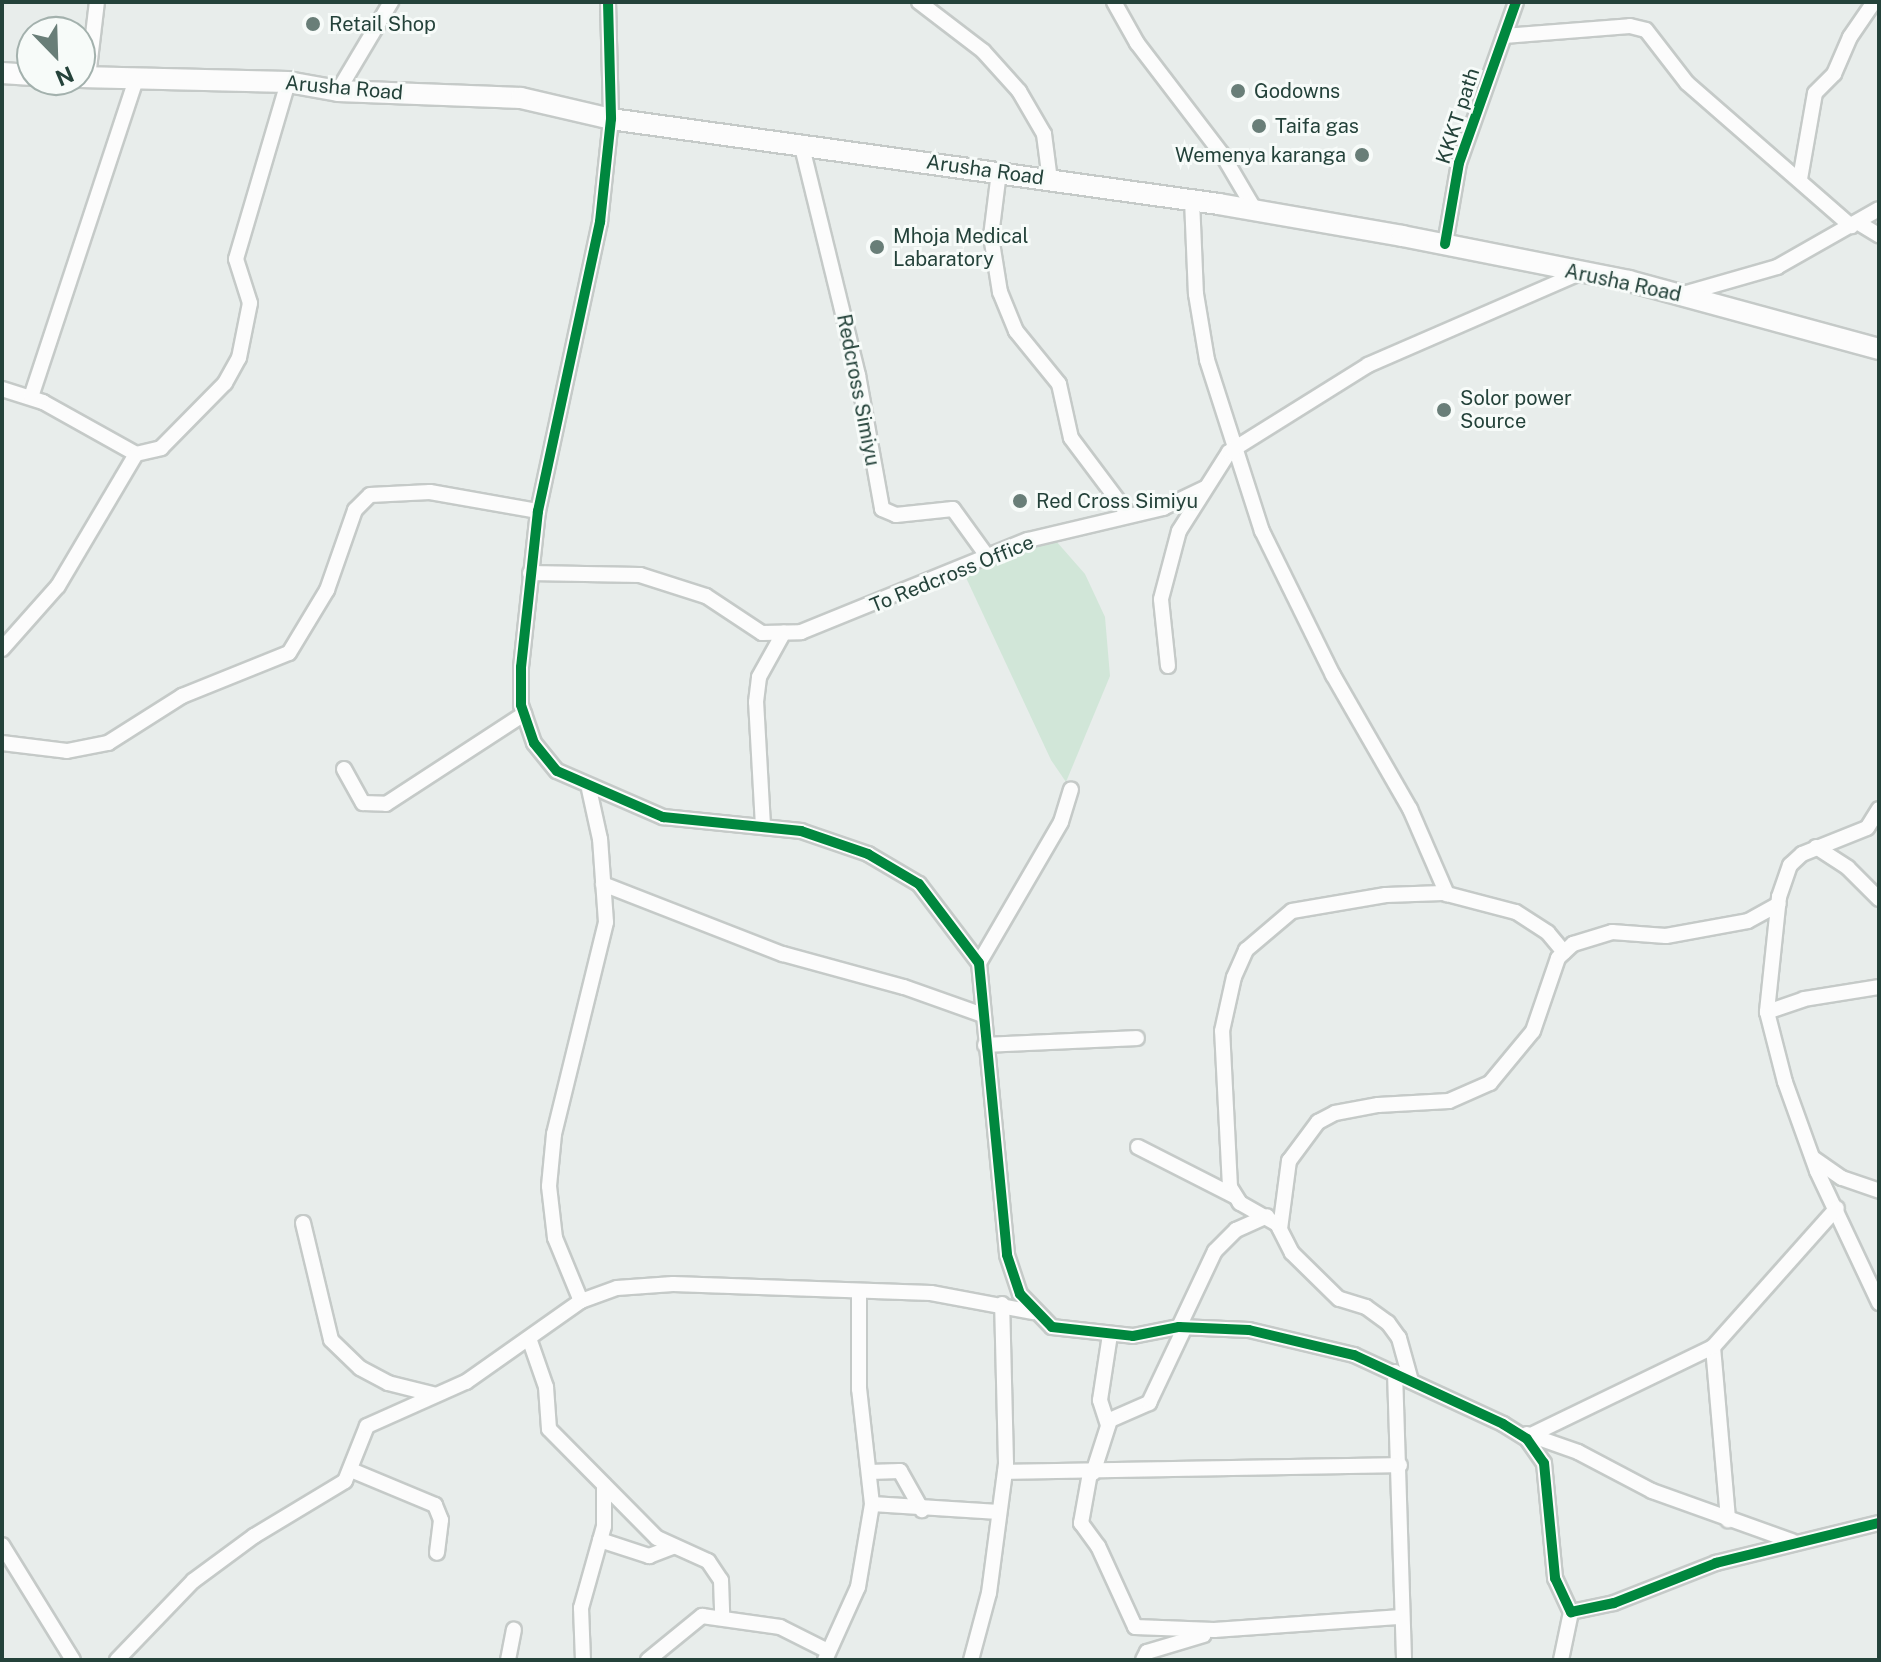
<!DOCTYPE html>
<style>
body{margin:0}
#map{position:relative;width:1881px;height:1662px;overflow:hidden;background:#e8edeb;font-family:"Public Sans",sans-serif}
div>[style]{position:absolute}
[style*='--x']{left:calc(var(--x)*1px);top:calc(var(--y)*1px);width:calc(var(--w)*1px);rotate:calc(var(--a)*1deg)}
.green>*{inset:0;background:#d1e6d8}
.roads{filter:drop-shadow(2px 0 #c5cac8) drop-shadow(-2px 0 #c5cac8) drop-shadow(0 2px #c5cac8) drop-shadow(0 -2px #c5cac8)}
.minor>*{height:14px;margin:-7px;padding:0 7px;transform-origin:7px;border-radius:7px;background:#fcfcfc}
.secondary>*{height:20px;margin:-10px;padding:0 10px;transform-origin:10px;border-radius:10px;background:#fcfcfc}
.cycleway>*{height:10px;margin:-5px;padding:0 5px;transform-origin:5px;border-radius:5px;background:#00873e}
.dots>*{width:22px;height:22px;translate:-50% -50%;box-sizing:border-box;border:4px solid #f7fbf9;border-radius:50%}
span{translate:-50% -50%;white-space:nowrap;text-align:center;line-height:1.15;-webkit-text-stroke:6px #f7fbf9;paint-order:stroke}
.poi-label{font-size:20px;color:#24423a}
.left{translate:0 -50%;text-align:left}
.right{translate:-100% -50%;text-align:right}
.street-label{font-size:20px;color:#24423a}
.frame{position:absolute;inset:0;border:4px solid #24423a;pointer-events:none}
.north{position:absolute;left:16px;top:16px;width:80px;height:80px;box-sizing:border-box;background:#f7fbf9;border:2px solid #a3b1ad;border-radius:50%;rotate:157deg;font-size:22px;font-weight:700;line-height:32px;text-align:center;color:#24423a}
.north::after{content:'';display:block;margin:auto;width:28px;height:36px;background:#697e78;clip-path:polygon(50% 0,100% 100%,50% 72%,0 100%)}
</style>
<div id="map">
<div class="green">
<div style="clip-path:polygon(1056px 541px,1085px 574px,1105px 617px,1110px 676px,1066px 782px,1051px 760px,962px 569px)"></div>
</div>
<div class="roads">
<div class="minor">
<div style="--x:608;--y:2;--w:117;--a:88.5"></div>
<div style="--x:611;--y:119;--w:104;--a:96.1"></div>
<div style="--x:600;--y:222;--w:296;--a:102.1"></div>
<div style="--x:538;--y:511;--w:157;--a:96.2"></div>
<div style="--x:521;--y:667;--w:38;--a:90"></div>
<div style="--x:521;--y:705;--w:40;--a:71.1"></div>
<div style="--x:534;--y:743;--w:36;--a:51"></div>
<div style="--x:557;--y:771;--w:116;--a:23.5"></div>
<div style="--x:663;--y:817;--w:139;--a:5.8"></div>
<div style="--x:801;--y:831;--w:71;--a:18.9"></div>
<div style="--x:868;--y:854;--w:59;--a:30.5"></div>
<div style="--x:919;--y:884;--w:99;--a:52.8"></div>
<div style="--x:979;--y:963;--w:293;--a:84.5"></div>
<div style="--x:1007;--y:1255;--w:41;--a:71.6"></div>
<div style="--x:1020;--y:1294;--w:46;--a:45.9"></div>
<div style="--x:1052;--y:1327;--w:81;--a:6.3"></div>
<div style="--x:1133;--y:1336;--w:47;--a:-11.1"></div>
<div style="--x:1179;--y:1327;--w:70;--a:2.5"></div>
<div style="--x:1249;--y:1330;--w:108;--a:13.4"></div>
<div style="--x:1354;--y:1355;--w:164;--a:24.8"></div>
<div style="--x:1503;--y:1424;--w:28;--a:32"></div>
<div style="--x:1527;--y:1439;--w:29;--a:55"></div>
<div style="--x:1544;--y:1463;--w:116;--a:84.5"></div>
<div style="--x:1555;--y:1578;--w:38;--a:65"></div>
<div style="--x:1571;--y:1612;--w:44;--a:-11.8"></div>
<div style="--x:1614;--y:1603;--w:110;--a:-21.4"></div>
<div style="--x:1716;--y:1563;--w:168;--a:-13.8"></div>
<div style="--x:919;--y:2;--w:81;--a:37.4"></div>
<div style="--x:983;--y:51;--w:54;--a:48"></div>
<div style="--x:1019;--y:91;--w:50;--a:59.8"></div>
<div style="--x:1044;--y:134;--w:46;--a:82.6"></div>
<div style="--x:1114;--y:2;--w:47;--a:60.7"></div>
<div style="--x:1137;--y:43;--w:140;--a:52.6"></div>
<div style="--x:1222;--y:154;--w:65;--a:59.5"></div>
<div style="--x:1504;--y:36;--w:126;--a:-4.5"></div>
<div style="--x:1630;--y:26;--w:16;--a:14"></div>
<div style="--x:1646;--y:30;--w:67;--a:52.3"></div>
<div style="--x:1687;--y:83;--w:218;--a:41.1"></div>
<div style="--x:88;--y:77;--w:76;--a:-83.2"></div>
<div style="--x:338;--y:91;--w:104;--a:-59.2"></div>
<div style="--x:801;--y:143;--w:239;--a:76.2"></div>
<div style="--x:858;--y:375;--w:136;--a:79.8"></div>
<div style="--x:882;--y:509;--w:15;--a:23"></div>
<div style="--x:896;--y:515;--w:57;--a:-6"></div>
<div style="--x:953;--y:509;--w:58;--a:54.1"></div>
<div style="--x:999;--y:172;--w:64;--a:97.1"></div>
<div style="--x:991;--y:236;--w:57;--a:80.9"></div>
<div style="--x:1000;--y:292;--w:42;--a:67.7"></div>
<div style="--x:1016;--y:331;--w:68;--a:50.9"></div>
<div style="--x:1059;--y:384;--w:55;--a:77.5"></div>
<div style="--x:1071;--y:438;--w:95;--a:53.1"></div>
<div style="--x:1800;--y:179;--w:87;--a:-80.1"></div>
<div style="--x:1815;--y:93;--w:27;--a:-45"></div>
<div style="--x:1834;--y:74;--w:40;--a:-66.6"></div>
<div style="--x:1850;--y:37;--w:42;--a:-55.6"></div>
<div style="--x:1192;--y:200;--w:94;--a:87.6"></div>
<div style="--x:1196;--y:294;--w:67;--a:80.5"></div>
<div style="--x:1207;--y:360;--w:180;--a:72.2"></div>
<div style="--x:1262;--y:531;--w:161;--a:63.8"></div>
<div style="--x:1333;--y:675;--w:155;--a:60.1"></div>
<div style="--x:1410;--y:809;--w:93;--a:66.5"></div>
<div style="--x:1857;--y:222;--w:26;--a:31"></div>
<div style="--x:1445;--y:244;--w:82;--a:-80.2"></div>
<div style="--x:1459;--y:163;--w:171;--a:-70.5"></div>
<div style="--x:1683;--y:294;--w:98;--a:-16"></div>
<div style="--x:1777;--y:267;--w:117;--a:-29.6"></div>
<div style="--x:2;--y:389;--w:43;--a:17.6"></div>
<div style="--x:43;--y:402;--w:107;--a:29.2"></div>
<div style="--x:136;--y:454;--w:26;--a:-13"></div>
<div style="--x:161;--y:448;--w:91;--a:-45.4"></div>
<div style="--x:225;--y:383;--w:29;--a:-61"></div>
<div style="--x:239;--y:358;--w:56;--a:-78.7"></div>
<div style="--x:250;--y:303;--w:46;--a:-107.7"></div>
<div style="--x:236;--y:259;--w:184;--a:-73.6"></div>
<div style="--x:31;--y:397;--w:335;--a:-71.7"></div>
<div style="--x:530;--y:573;--w:110;--a:1"></div>
<div style="--x:640;--y:575;--w:69;--a:17.7"></div>
<div style="--x:706;--y:596;--w:67;--a:33.5"></div>
<div style="--x:762;--y:633;--w:39;--a:-1"></div>
<div style="--x:801;--y:632;--w:245;--a:-22.1"></div>
<div style="--x:1028;--y:540;--w:139;--a:-13.3"></div>
<div style="--x:1163;--y:508;--w:47;--a:-25.5"></div>
<div style="--x:2;--y:649;--w:84;--a:-48.4"></div>
<div style="--x:58;--y:586;--w:153;--a:-59.4"></div>
<div style="--x:1168;--y:666;--w:67;--a:-96"></div>
<div style="--x:1161;--y:599;--w:70;--a:-75.2"></div>
<div style="--x:1179;--y:531;--w:93;--a:-57.7"></div>
<div style="--x:1229;--y:452;--w:164;--a:-32"></div>
<div style="--x:1368;--y:365;--w:231;--a:-23.5"></div>
<div style="--x:2;--y:743;--w:65;--a:7"></div>
<div style="--x:67;--y:751;--w:42;--a:-11"></div>
<div style="--x:108;--y:743;--w:88;--a:-32.4"></div>
<div style="--x:182;--y:696;--w:115;--a:-21.9"></div>
<div style="--x:289;--y:653;--w:74;--a:-58.9"></div>
<div style="--x:327;--y:590;--w:85;--a:-70.7"></div>
<div style="--x:355;--y:510;--w:21;--a:-45"></div>
<div style="--x:370;--y:495;--w:60;--a:-2.9"></div>
<div style="--x:430;--y:492;--w:110;--a:10"></div>
<div style="--x:344;--y:769;--w:39;--a:61"></div>
<div style="--x:363;--y:803;--w:23;--a:2"></div>
<div style="--x:386;--y:804;--w:165;--a:-33.1"></div>
<div style="--x:1879;--y:809;--w:22;--a:122"></div>
<div style="--x:1867;--y:828;--w:70;--a:158.2"></div>
<div style="--x:1802;--y:854;--w:16;--a:137"></div>
<div style="--x:1790;--y:865;--w:34;--a:109"></div>
<div style="--x:1779;--y:897;--w:116;--a:96"></div>
<div style="--x:1767;--y:1012;--w:72;--a:75.6"></div>
<div style="--x:1785;--y:1082;--w:95;--a:70.2"></div>
<div style="--x:1817;--y:1171;--w:146;--a:64.8"></div>
<div style="--x:763;--y:826;--w:124;--a:-93.2"></div>
<div style="--x:756;--y:702;--w:25;--a:-83"></div>
<div style="--x:759;--y:677;--w:51;--a:-60.9"></div>
<div style="--x:1816;--y:847;--w:38;--a:33"></div>
<div style="--x:1848;--y:868;--w:44;--a:45"></div>
<div style="--x:603;--y:884;--w:193;--a:21.3"></div>
<div style="--x:783;--y:954;--w:125;--a:15.3"></div>
<div style="--x:904;--y:987;--w:84;--a:19.5"></div>
<div style="--x:979;--y:963;--w:163;--a:-59.8"></div>
<div style="--x:1061;--y:822;--w:34;--a:-73"></div>
<div style="--x:1767;--y:1012;--w:39;--a:-19"></div>
<div style="--x:1804;--y:999;--w:76;--a:-9.1"></div>
<div style="--x:985;--y:1045;--w:152;--a:-2.6"></div>
<div style="--x:1138;--y:1147;--w:108;--a:27"></div>
<div style="--x:1813;--y:1158;--w:35;--a:35"></div>
<div style="--x:1842;--y:1178;--w:39;--a:19"></div>
<div style="--x:303;--y:1223;--w:120;--a:76.5"></div>
<div style="--x:331;--y:1340;--w:40;--a:44"></div>
<div style="--x:360;--y:1368;--w:32;--a:28"></div>
<div style="--x:388;--y:1383;--w:49;--a:14"></div>
<div style="--x:1280;--y:1229;--w:69;--a:-82.5"></div>
<div style="--x:1289;--y:1161;--w:49;--a:-53.4"></div>
<div style="--x:1318;--y:1122;--w:19;--a:-28"></div>
<div style="--x:1335;--y:1113;--w:44;--a:-10.5"></div>
<div style="--x:1378;--y:1105;--w:71;--a:-3.2"></div>
<div style="--x:1449;--y:1101;--w:45;--a:-23.7"></div>
<div style="--x:1490;--y:1083;--w:67;--a:-50.4"></div>
<div style="--x:1533;--y:1031;--w:77;--a:-71.1"></div>
<div style="--x:1558;--y:958;--w:21;--a:-43"></div>
<div style="--x:1573;--y:944;--w:41;--a:-17.1"></div>
<div style="--x:1612;--y:932;--w:54;--a:4.2"></div>
<div style="--x:1666;--y:936;--w:83;--a:-10.4"></div>
<div style="--x:1748;--y:921;--w:35;--a:-29"></div>
<div style="--x:581;--y:1301;--w:68;--a:-112.4"></div>
<div style="--x:555;--y:1238;--w:52;--a:-96.6"></div>
<div style="--x:549;--y:1186;--w:52;--a:-84.5"></div>
<div style="--x:554;--y:1134;--w:218;--a:-76.2"></div>
<div style="--x:606;--y:922;--w:83;--a:-94.1"></div>
<div style="--x:600;--y:839;--w:51;--a:-102.4"></div>
<div style="--x:1179;--y:1327;--w:84;--a:-64.7"></div>
<div style="--x:1215;--y:1251;--w:30;--a:-45"></div>
<div style="--x:1236;--y:1230;--w:34;--a:-24"></div>
<div style="--x:530;--y:1341;--w:49;--a:70.8"></div>
<div style="--x:546;--y:1387;--w:42;--a:85.9"></div>
<div style="--x:549;--y:1429;--w:153;--a:45.3"></div>
<div style="--x:657;--y:1538;--w:56;--a:24.3"></div>
<div style="--x:708;--y:1561;--w:23;--a:56"></div>
<div style="--x:721;--y:1580;--w:36;--a:88"></div>
<div style="--x:1713;--y:1347;--w:174;--a:85"></div>
<div style="--x:1395;--y:1372;--w:288;--a:88.2"></div>
<div style="--x:1411;--y:1381;--w:45;--a:-105.6"></div>
<div style="--x:1399;--y:1338;--w:19;--a:-126"></div>
<div style="--x:1388;--y:1323;--w:27;--a:-144"></div>
<div style="--x:1366;--y:1307;--w:28;--a:-163"></div>
<div style="--x:1339;--y:1299;--w:66;--a:-135.6"></div>
<div style="--x:1292;--y:1253;--w:33;--a:-117"></div>
<div style="--x:1277;--y:1224;--w:43;--a:-150.4"></div>
<div style="--x:1240;--y:1203;--w:19;--a:-122"></div>
<div style="--x:1230;--y:1187;--w:156;--a:-92.9"></div>
<div style="--x:1222;--y:1031;--w:55;--a:-77.5"></div>
<div style="--x:1234;--y:977;--w:30;--a:-66"></div>
<div style="--x:1246;--y:950;--w:60;--a:-40.3"></div>
<div style="--x:1292;--y:911;--w:95;--a:-9.7"></div>
<div style="--x:1386;--y:895;--w:57;--a:-2"></div>
<div style="--x:1443;--y:893;--w:75;--a:14.6"></div>
<div style="--x:1516;--y:912;--w:38;--a:33"></div>
<div style="--x:1548;--y:933;--w:25;--a:50"></div>
<div style="--x:1108;--y:1425;--w:26;--a:-108"></div>
<div style="--x:1100;--y:1400;--w:66;--a:-81.3"></div>
<div style="--x:1527;--y:1434;--w:54;--a:19.4"></div>
<div style="--x:1578;--y:1452;--w:84;--a:27.8"></div>
<div style="--x:1652;--y:1491;--w:149;--a:19.7"></div>
<div style="--x:1531;--y:1435;--w:202;--a:-25.8"></div>
<div style="--x:1713;--y:1347;--w:186;--a:-48.3"></div>
<div style="--x:351;--y:1470;--w:91;--a:22.6"></div>
<div style="--x:435;--y:1505;--w:16;--a:68"></div>
<div style="--x:441;--y:1520;--w:33;--a:97"></div>
<div style="--x:869;--y:1472;--w:31;--a:-2"></div>
<div style="--x:900;--y:1471;--w:45;--a:60.6"></div>
<div style="--x:1005;--y:1472;--w:395;--a:-1"></div>
<div style="--x:1090;--y:1473;--w:51;--a:100.2"></div>
<div style="--x:1081;--y:1523;--w:29;--a:54"></div>
<div style="--x:1098;--y:1546;--w:89;--a:65.4"></div>
<div style="--x:1135;--y:1627;--w:79;--a:2.2"></div>
<div style="--x:1214;--y:1630;--w:188;--a:-4"></div>
<div style="--x:1093;--y:1473;--w:56;--a:-72.2"></div>
<div style="--x:1110;--y:1420;--w:43;--a:-23.6"></div>
<div style="--x:1149;--y:1403;--w:84;--a:-64.7"></div>
<div style="--x:872;--y:1504;--w:127;--a:3.6"></div>
<div style="--x:600;--y:1540;--w:52;--a:18.1"></div>
<div style="--x:649;--y:1556;--w:26;--a:-21"></div>
<div style="--x:2;--y:1545;--w:135;--a:58.3"></div>
<div style="--x:117;--y:1660;--w:110;--a:-46.1"></div>
<div style="--x:193;--y:1581;--w:76;--a:-36.4"></div>
<div style="--x:254;--y:1536;--w:106;--a:-31.1"></div>
<div style="--x:345;--y:1481;--w:59;--a:-68.2"></div>
<div style="--x:367;--y:1426;--w:108;--a:-24"></div>
<div style="--x:466;--y:1382;--w:141;--a:-35.2"></div>
<div style="--x:581;--y:1301;--w:38;--a:-20"></div>
<div style="--x:617;--y:1288;--w:56;--a:-4.1"></div>
<div style="--x:673;--y:1284;--w:258;--a:2"></div>
<div style="--x:931;--y:1293;--w:104;--a:10.6"></div>
<div style="--x:508;--y:1660;--w:31;--a:-79"></div>
<div style="--x:583;--y:1660;--w:52;--a:-92.2"></div>
<div style="--x:581;--y:1608;--w:85;--a:-74.3"></div>
<div style="--x:604;--y:1526;--w:41;--a:-90"></div>
<div style="--x:648;--y:1660;--w:70;--a:-39.2"></div>
<div style="--x:702;--y:1616;--w:79;--a:8"></div>
<div style="--x:780;--y:1627;--w:54;--a:26.6"></div>
<div style="--x:825;--y:1660;--w:80;--a:-65.7"></div>
<div style="--x:858;--y:1587;--w:84;--a:-80.4"></div>
<div style="--x:872;--y:1504;--w:116;--a:-96.4"></div>
<div style="--x:859;--y:1389;--w:97;--a:-90"></div>
<div style="--x:971;--y:1660;--w:69;--a:-75"></div>
<div style="--x:989;--y:1593;--w:131;--a:-82.5"></div>
<div style="--x:1006;--y:1463;--w:159;--a:-91.4"></div>
<div style="--x:1143;--y:1660;--w:9;--a:-63"></div>
<div style="--x:1147;--y:1652;--w:59;--a:-16.6"></div>
<div style="--x:1561;--y:1660;--w:49;--a:-78.2"></div>
</div>
<div class="secondary">
<div style="--x:2;--y:73;--w:30;--a:4"></div>
<div style="--x:80;--y:77;--w:208;--a:1.4"></div>
<div style="--x:288;--y:82;--w:51;--a:10.2"></div>
<div style="--x:338;--y:91;--w:183;--a:2.2"></div>
<div style="--x:521;--y:98;--w:92;--a:13.1"></div>
<div style="--x:611;--y:119;--w:614;--a:7.96"></div>
<div style="--x:1219;--y:204;--w:186;--a:9.9"></div>
<div style="--x:1402;--y:236;--w:231;--a:11.2"></div>
<div style="--x:1629;--y:281;--w:259;--a:15.2"></div>
</div>
</div>
<div class="cycleway">
<div style="--x:608;--y:2;--w:117;--a:88.5"></div>
<div style="--x:611;--y:119;--w:104;--a:96.1"></div>
<div style="--x:600;--y:222;--w:296;--a:102.1"></div>
<div style="--x:538;--y:511;--w:157;--a:96.2"></div>
<div style="--x:521;--y:667;--w:38;--a:90"></div>
<div style="--x:521;--y:705;--w:40;--a:71.1"></div>
<div style="--x:534;--y:743;--w:36;--a:51"></div>
<div style="--x:557;--y:771;--w:116;--a:23.5"></div>
<div style="--x:663;--y:817;--w:139;--a:5.8"></div>
<div style="--x:801;--y:831;--w:71;--a:18.9"></div>
<div style="--x:868;--y:854;--w:59;--a:30.5"></div>
<div style="--x:919;--y:884;--w:99;--a:52.8"></div>
<div style="--x:979;--y:963;--w:293;--a:84.5"></div>
<div style="--x:1007;--y:1255;--w:41;--a:71.6"></div>
<div style="--x:1020;--y:1294;--w:46;--a:45.9"></div>
<div style="--x:1052;--y:1327;--w:81;--a:6.3"></div>
<div style="--x:1133;--y:1336;--w:47;--a:-11.1"></div>
<div style="--x:1179;--y:1327;--w:70;--a:2.5"></div>
<div style="--x:1249;--y:1330;--w:108;--a:13.4"></div>
<div style="--x:1354;--y:1355;--w:164;--a:24.8"></div>
<div style="--x:1503;--y:1424;--w:28;--a:32"></div>
<div style="--x:1527;--y:1439;--w:29;--a:55"></div>
<div style="--x:1544;--y:1463;--w:116;--a:84.5"></div>
<div style="--x:1555;--y:1578;--w:38;--a:65"></div>
<div style="--x:1571;--y:1612;--w:44;--a:-11.8"></div>
<div style="--x:1614;--y:1603;--w:110;--a:-21.4"></div>
<div style="--x:1716;--y:1563;--w:168;--a:-13.8"></div>
<div style="--x:1445;--y:244;--w:82;--a:-80.2"></div>
<div style="--x:1459;--y:163;--w:171;--a:-70.5"></div>
</div>
<div class="dots">
<div style="left:313px;top:24px;background:#697e78"></div>
<div style="left:1238px;top:91px;background:#697e78"></div>
<div style="left:1259px;top:126px;background:#697e78"></div>
<div style="left:1362px;top:155px;background:#697e78"></div>
<div style="left:877px;top:247px;background:#697e78"></div>
<div style="left:1444px;top:410px;background:#697e78"></div>
<div style="left:1020px;top:501px;background:#697e78"></div>
</div>
<div class="poi-label">
<span class="left" style="left:329px;top:24px">Retail Shop</span>
<span class="left" style="left:1254px;top:91px">Godowns</span>
<span class="left" style="left:1275px;top:126px">Taifa gas</span>
<span class="right" style="left:1346px;top:155px">Wemenya karanga</span>
<span class="left" style="left:893px;top:248px">Mhoja Medical<br>Labaratory</span>
<span class="left" style="left:1460px;top:410px">Solor power<br>Source</span>
<span class="left" style="left:1036px;top:501px">Red Cross Simiyu</span>
</div>
<div class="street-label">
<span style="left:344px;top:88px;rotate:5deg">Arusha Road</span>
<span style="left:1458px;top:116px;rotate:-72deg">KKKT path</span>
<span style="left:985px;top:170px;rotate:8deg">Arusha Road</span>
<span style="left:1623px;top:283px;rotate:12deg">Arusha Road</span>
<span style="left:858px;top:390px;rotate:79deg">Redcross Simiyu</span>
<span style="left:952px;top:574px;rotate:-22deg">To Redcross Office</span>
</div>
<div class="frame"></div>
<div class="north">N</div>
</div>
